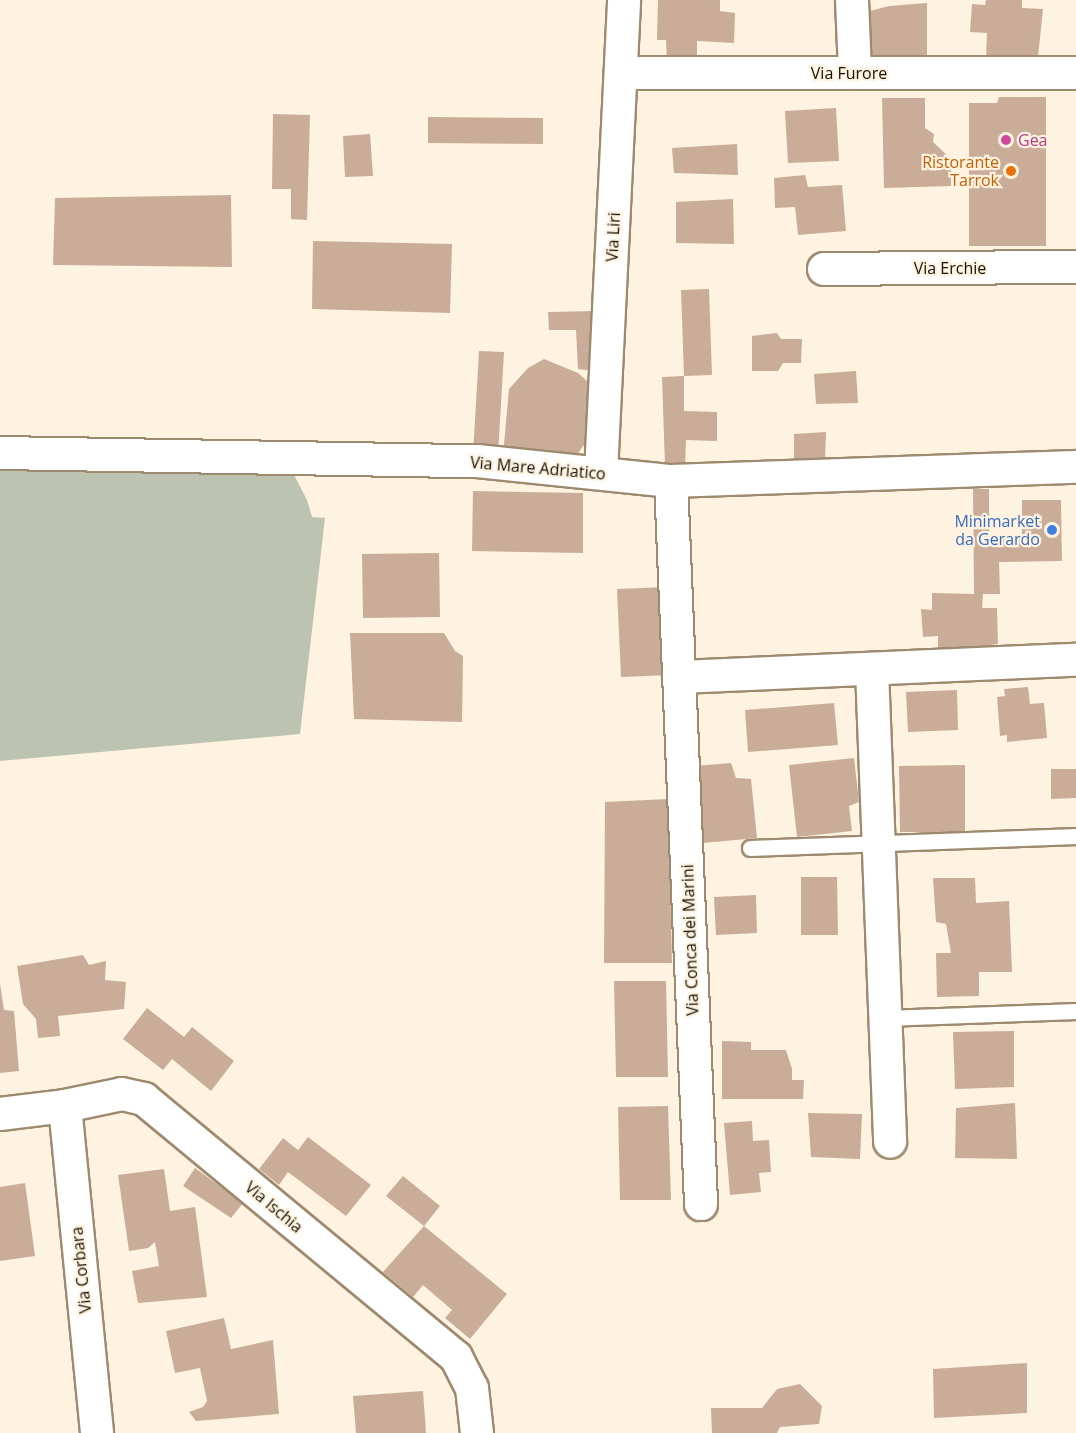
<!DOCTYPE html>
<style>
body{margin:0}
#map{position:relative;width:1076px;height:1433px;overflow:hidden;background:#fef2e0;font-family:"Open Sans",sans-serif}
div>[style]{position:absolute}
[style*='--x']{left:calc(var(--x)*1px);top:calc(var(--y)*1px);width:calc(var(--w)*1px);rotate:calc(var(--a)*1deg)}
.green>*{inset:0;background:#bcc3b0}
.building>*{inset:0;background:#caad99}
.roads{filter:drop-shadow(2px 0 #9d8a6f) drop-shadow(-2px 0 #9d8a6f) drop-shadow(0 2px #9d8a6f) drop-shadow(0 -2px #9d8a6f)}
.lane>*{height:15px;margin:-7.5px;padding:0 7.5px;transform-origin:7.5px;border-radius:7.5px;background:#fff}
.street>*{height:32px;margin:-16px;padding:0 16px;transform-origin:16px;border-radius:16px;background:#fff}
.dots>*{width:16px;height:16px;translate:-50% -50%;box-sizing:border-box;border:3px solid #fef2e0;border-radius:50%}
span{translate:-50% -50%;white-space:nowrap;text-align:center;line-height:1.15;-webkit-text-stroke:4.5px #fef2e0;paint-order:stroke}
.street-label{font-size:16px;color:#171106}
.hotel-label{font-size:16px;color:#b23c85}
.left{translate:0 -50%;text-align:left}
.food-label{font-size:16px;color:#c56008}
.right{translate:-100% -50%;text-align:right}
.shop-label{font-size:16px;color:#366cbe}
</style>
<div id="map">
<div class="green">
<div style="clip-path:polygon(0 461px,288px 463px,307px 500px,312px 517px,325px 518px,300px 734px,0 761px)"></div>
</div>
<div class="building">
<div style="clip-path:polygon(658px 0,720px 0,720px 11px,735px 13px,734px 43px,697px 41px,697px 65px,667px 65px,666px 40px,657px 40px)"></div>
<div style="clip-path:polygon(986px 0,1022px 0,1022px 8px,1043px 9px,1038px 57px,986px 57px,987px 33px,970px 32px,972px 4px,985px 5px)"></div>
<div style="clip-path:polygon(927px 3px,927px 55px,869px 56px,866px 12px,889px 6px)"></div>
<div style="clip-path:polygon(999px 97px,1046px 97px,1046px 246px,969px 246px,969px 103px,997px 103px)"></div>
<div style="clip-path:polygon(882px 98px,925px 98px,925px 128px,934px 134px,933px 142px,951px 159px,951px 186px,884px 188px)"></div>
<div style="clip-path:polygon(836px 108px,839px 161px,788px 163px,785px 111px)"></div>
<div style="clip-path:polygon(273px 114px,310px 115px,307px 220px,291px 219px,291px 189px,272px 189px)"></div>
<div style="clip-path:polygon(428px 117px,543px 118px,543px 144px,428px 143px)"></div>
<div style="clip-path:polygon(370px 134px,373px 176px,345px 177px,343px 136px)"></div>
<div style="clip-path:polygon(737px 144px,738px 175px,674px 173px,672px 148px)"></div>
<div style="clip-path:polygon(805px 175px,808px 187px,842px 185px,846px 231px,798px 235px,795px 207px,775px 208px,774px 178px)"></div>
<div style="clip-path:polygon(231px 195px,232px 267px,53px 265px,55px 198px)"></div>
<div style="clip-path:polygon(733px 199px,734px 244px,676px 243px,676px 202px)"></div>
<div style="clip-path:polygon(313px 241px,452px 244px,450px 313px,312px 309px)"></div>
<div style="clip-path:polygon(709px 289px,712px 375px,684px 376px,684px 411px,717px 412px,717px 441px,686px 440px,685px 467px,665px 467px,662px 377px,684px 376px,681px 290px)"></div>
<div style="clip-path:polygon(597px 311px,600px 372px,578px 369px,576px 330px,549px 330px,548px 312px)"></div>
<div style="clip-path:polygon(777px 333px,781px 339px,802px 339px,801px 363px,783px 363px,778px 371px,752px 371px,752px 336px)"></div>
<div style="clip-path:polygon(479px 351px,504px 352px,498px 455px,473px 454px)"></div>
<div style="clip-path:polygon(544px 359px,578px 373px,596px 389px,597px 440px,583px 446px,574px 460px,503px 455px,509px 389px,528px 368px)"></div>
<div style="clip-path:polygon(856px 371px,858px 403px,816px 404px,814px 374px)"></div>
<div style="clip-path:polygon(826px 432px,825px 461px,794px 462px,794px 434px)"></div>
<div style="clip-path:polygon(973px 489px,989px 489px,989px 536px,1022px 536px,1022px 500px,1061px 500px,1062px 561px,999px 562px,1000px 594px,983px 594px,982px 608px,997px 608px,998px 644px,984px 646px,983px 653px,938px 654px,938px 636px,923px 637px,921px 609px,932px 610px,932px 593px,974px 594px)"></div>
<div style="clip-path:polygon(473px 491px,583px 493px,583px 553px,472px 551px)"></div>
<div style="clip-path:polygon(439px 553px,440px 617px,363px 618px,362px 554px)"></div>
<div style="clip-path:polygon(667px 587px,671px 675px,621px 677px,617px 589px)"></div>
<div style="clip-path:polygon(350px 633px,444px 633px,455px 651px,463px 656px,462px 722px,354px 719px)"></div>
<div style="clip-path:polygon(1028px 687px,1030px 704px,1044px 703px,1047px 738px,1007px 742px,1007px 735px,1000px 736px,997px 697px,1005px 696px,1004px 689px)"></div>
<div style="clip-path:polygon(957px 690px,958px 730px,908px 732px,906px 692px)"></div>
<div style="clip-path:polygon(834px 703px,838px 745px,748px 752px,745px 710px)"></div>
<div style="clip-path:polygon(854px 758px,859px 802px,849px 806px,852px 831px,797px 837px,789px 765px)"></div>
<div style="clip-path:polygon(731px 763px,736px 778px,751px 779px,757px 838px,703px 843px,695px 766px)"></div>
<div style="clip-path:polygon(965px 765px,965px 832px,900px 832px,899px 766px)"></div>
<div style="clip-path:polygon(1051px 769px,1076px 769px,1076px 798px,1051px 799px)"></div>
<div style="clip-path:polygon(668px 799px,672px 963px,604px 963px,605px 802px)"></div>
<div style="clip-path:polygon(801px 877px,837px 877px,838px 935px,801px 935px)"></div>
<div style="clip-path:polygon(933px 878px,975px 878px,976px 903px,1009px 901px,1012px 972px,979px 972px,979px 996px,937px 997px,936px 953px,951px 953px,946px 924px,936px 922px)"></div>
<div style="clip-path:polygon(756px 895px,757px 933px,716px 935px,714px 897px)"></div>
<div style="clip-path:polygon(83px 955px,89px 965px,106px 961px,105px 980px,126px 982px,124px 1009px,58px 1016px,60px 1036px,38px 1038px,36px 1019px,23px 1004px,17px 966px)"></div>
<div style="clip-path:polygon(614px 981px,666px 981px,668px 1077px,616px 1077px)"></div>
<div style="clip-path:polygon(0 984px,4px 1010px,14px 1011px,19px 1071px,0 1073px)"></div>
<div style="clip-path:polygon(147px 1008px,184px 1037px,192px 1027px,234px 1061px,211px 1091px,172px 1059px,163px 1070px,123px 1039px)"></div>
<div style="clip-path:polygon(1014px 1031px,1014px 1087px,955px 1089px,953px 1032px)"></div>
<div style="clip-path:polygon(722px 1041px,751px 1042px,751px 1050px,786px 1050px,792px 1069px,792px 1080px,804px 1080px,803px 1099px,722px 1099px)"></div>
<div style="clip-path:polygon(1015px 1103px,1017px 1159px,955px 1158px,956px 1108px)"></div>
<div style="clip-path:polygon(668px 1106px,671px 1200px,620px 1200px,618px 1107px)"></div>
<div style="clip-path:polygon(808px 1113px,862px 1114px,860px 1159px,811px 1157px)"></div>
<div style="clip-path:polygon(752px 1121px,753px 1141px,769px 1140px,771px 1172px,759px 1173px,761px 1192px,730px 1195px,724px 1123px)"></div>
<div style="clip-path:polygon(308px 1137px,371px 1185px,346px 1216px,288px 1172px,279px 1185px,259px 1169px,283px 1138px,298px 1150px)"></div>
<div style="clip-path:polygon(195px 1168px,243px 1203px,231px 1218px,183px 1186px)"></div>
<div style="clip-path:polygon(164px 1169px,170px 1211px,195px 1207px,207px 1297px,138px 1303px,132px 1271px,159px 1266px,155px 1242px,148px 1248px,129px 1251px,118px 1175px)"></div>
<div style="clip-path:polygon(403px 1176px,440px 1206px,424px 1226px,386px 1196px)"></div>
<div style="clip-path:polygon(25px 1183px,35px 1256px,0 1261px,0 1187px)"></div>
<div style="clip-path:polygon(424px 1226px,507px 1294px,470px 1339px,445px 1318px,452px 1310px,423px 1285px,413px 1297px,383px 1272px)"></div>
<div style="clip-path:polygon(224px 1318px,231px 1349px,273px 1340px,279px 1414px,196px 1421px,189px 1412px,203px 1407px,207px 1401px,200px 1368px,175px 1373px,166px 1331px)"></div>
<div style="clip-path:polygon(1027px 1363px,1027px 1413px,934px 1418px,933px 1369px)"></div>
<div style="clip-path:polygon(800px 1384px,822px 1406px,819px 1424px,780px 1427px,777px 1433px,712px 1433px,711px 1408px,762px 1408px,777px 1389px)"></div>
<div style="clip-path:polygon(423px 1391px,426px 1433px,356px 1433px,353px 1396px)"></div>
</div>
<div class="roads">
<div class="lane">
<div style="--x:750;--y:848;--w:326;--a:-2.1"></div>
<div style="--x:885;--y:1018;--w:191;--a:-2.1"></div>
</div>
<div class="street">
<div style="--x:852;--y:0;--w:73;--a:87.6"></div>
<div style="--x:621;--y:73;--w:455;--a:0"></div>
<div style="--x:824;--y:269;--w:252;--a:-0.5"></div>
<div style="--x:0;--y:453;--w:477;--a:1"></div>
<div style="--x:477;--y:461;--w:195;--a:5.9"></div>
<div style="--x:671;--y:481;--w:405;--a:-2"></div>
<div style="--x:601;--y:473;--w:474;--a:-87.2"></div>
<div style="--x:671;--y:481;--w:724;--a:87.62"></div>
<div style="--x:872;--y:669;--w:473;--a:87.8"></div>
<div style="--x:679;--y:677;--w:397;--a:-2.5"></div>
<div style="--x:65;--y:1106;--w:329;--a:84.4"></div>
<div style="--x:0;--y:1114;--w:65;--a:-7"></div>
<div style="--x:65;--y:1106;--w:58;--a:-11.9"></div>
<div style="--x:122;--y:1094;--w:23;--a:13"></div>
<div style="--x:144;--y:1099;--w:405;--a:39.6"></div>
<div style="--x:456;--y:1357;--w:35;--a:63"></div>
<div style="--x:472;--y:1388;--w:45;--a:83.7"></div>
</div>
</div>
<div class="dots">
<div style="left:1006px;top:140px;background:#d1479c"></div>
<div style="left:1011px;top:171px;background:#e8710a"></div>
<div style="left:1052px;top:530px;background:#3f7fe0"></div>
</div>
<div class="street-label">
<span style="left:849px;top:73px">Via Furore</span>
<span style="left:613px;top:237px;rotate:-87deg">Via Liri</span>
<span style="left:950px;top:268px">Via Erchie</span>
<span style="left:538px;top:468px;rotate:5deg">Via Mare Adriatico</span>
<span style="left:690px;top:940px;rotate:-92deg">Via Conca dei Marini</span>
<span style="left:274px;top:1207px;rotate:40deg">Via Ischia</span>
<span style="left:81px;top:1270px;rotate:-96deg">Via Corbara</span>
</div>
<div class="hotel-label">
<span class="left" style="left:1018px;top:140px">Gea</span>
</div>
<div class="food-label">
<span class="right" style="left:999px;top:171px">Ristorante<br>Tarrok</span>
</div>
<div class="shop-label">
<span class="right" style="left:1040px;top:530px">Minimarket<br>da Gerardo</span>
</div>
</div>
